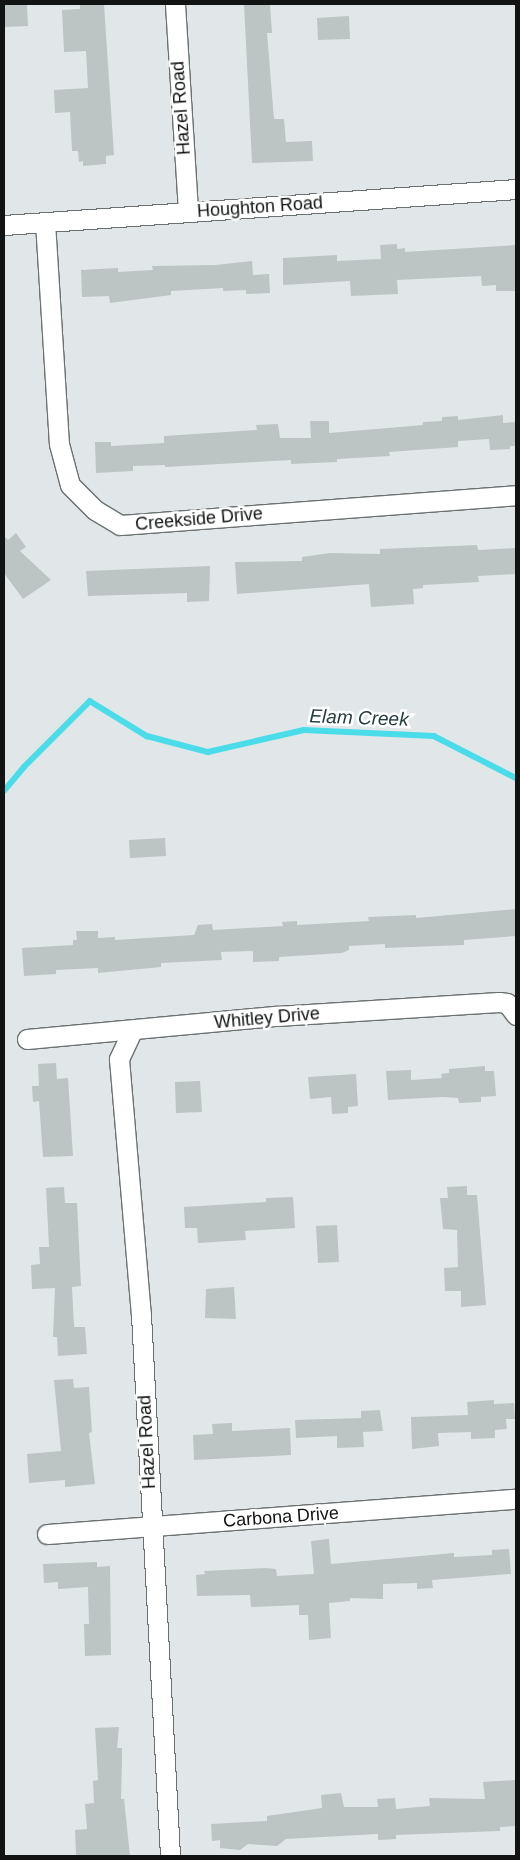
<!DOCTYPE html>
<style>
body{margin:0}
#map{position:relative;width:520px;height:1860px;overflow:hidden;background:#e1e7e8;font-family:Helvetica,sans-serif}
div>[style]{position:absolute}
[style*='--x']{left:calc(var(--x)*1px);top:calc(var(--y)*1px);width:calc(var(--w)*1px);rotate:calc(var(--a)*1deg)}
.stream>*{height:5.5px;margin:-2.75px;padding:0 2.75px;transform-origin:2.75px;border-radius:2.75px;background:#4bdcea}
.building>*{inset:0;background:#bdc4c4}
.roads{filter:drop-shadow(1px 0 #6b7171) drop-shadow(-1px 0 #6b7171) drop-shadow(0 1px #6b7171) drop-shadow(0 -1px #6b7171)}
.street>*{height:19px;margin:-9.5px;padding:0 9.5px;transform-origin:9.5px;border-radius:9.5px;background:#fff}
span{translate:-50% -50%;white-space:nowrap;text-align:center;line-height:1.15;-webkit-text-stroke:5px #fff;paint-order:stroke}
.street-label{font-size:18px;color:#121414}
.water-label{font-size:19px;color:#243c3e;font-style:italic}
.frame{position:absolute;inset:0;border:5px solid #121414;pointer-events:none}
</style>
<div id="map">
<div class="stream">
<div style="--x:4;--y:791;--w:31;--a:-50"></div>
<div style="--x:24;--y:767;--w:93;--a:-45"></div>
<div style="--x:90;--y:701;--w:67;--a:31.6"></div>
<div style="--x:147;--y:736;--w:63;--a:14.7"></div>
<div style="--x:208;--y:752;--w:98;--a:-12.9"></div>
<div style="--x:304;--y:730;--w:130;--a:2.6"></div>
<div style="--x:434;--y:736;--w:92;--a:27.1"></div>
</div>
<div class="building">
<div style="clip-path:polygon(4px 4px,27px 4px,28px 26px,4px 27px)"></div>
<div style="clip-path:polygon(80px 4px,104px 4px,114px 155px,106px 156px,106px 164px,83px 166px,83px 161px,79px 162px,78px 151px,72px 151px,70px 112px,55px 113px,54px 90px,88px 88px,86px 51px,64px 52px,62px 10px,80px 9px)"></div>
<div style="clip-path:polygon(244px 4px,270px 4px,272px 33px,267px 33px,274px 119px,284px 119px,286px 142px,312px 141px,313px 161px,252px 163px)"></div>
<div style="clip-path:polygon(349px 16px,350px 39px,318px 40px,317px 18px)"></div>
<div style="clip-path:polygon(397px 244px,397px 249px,405px 248px,405px 252px,516px 245px,516px 291px,496px 291px,496px 285px,482px 286px,481px 276px,397px 280px,398px 294px,351px 296px,350px 281px,283px 285px,283px 258px,337px 255px,337px 261px,381px 259px,380px 245px)"></div>
<div style="clip-path:polygon(252px 261px,253px 275px,269px 274px,270px 293px,246px 294px,246px 290px,223px 291px,223px 288px,171px 291px,171px 295px,110px 303px,109px 296px,82px 297px,81px 270px,118px 268px,118px 272px,153px 270px,152px 266px,216px 265px)"></div>
<div style="clip-path:polygon(503px 415px,503px 423px,516px 422px,516px 446px,510px 446px,510px 449px,490px 450px,489px 439px,458px 441px,458px 447px,389px 452px,390px 456px,337px 459px,337px 462px,291px 464px,291px 460px,165px 467px,165px 465px,133px 466px,133px 471px,96px 473px,95px 442px,111px 442px,111px 446px,164px 443px,164px 436px,257px 430px,256px 425px,278px 424px,280px 438px,311px 438px,310px 421px,329px 421px,329px 433px,423px 425px,423px 422px,442px 421px,442px 417px,458px 416px,458px 420px)"></div>
<div style="clip-path:polygon(16px 533px,26px 547px,20px 551px,51px 580px,23px 599px,4px 573px,4px 536px,8px 540px)"></div>
<div style="clip-path:polygon(477px 545px,478px 550px,516px 548px,516px 574px,478px 576px,479px 582px,423px 585px,423px 588px,413px 589px,414px 604px,371px 607px,369px 584px,237px 594px,235px 562px,302px 561px,302px 557px,330px 553px,380px 554px,380px 549px)"></div>
<div style="clip-path:polygon(210px 566px,209px 601px,187px 602px,187px 593px,88px 596px,86px 571px)"></div>
<div style="clip-path:polygon(165px 838px,166px 856px,130px 858px,129px 840px)"></div>
<div style="clip-path:polygon(516px 909px,516px 936px,464px 940px,464px 945px,385px 948px,385px 944px,349px 946px,349px 950px,342px 953px,279px 957px,279px 961px,253px 962px,253px 951px,221px 952px,222px 960px,161px 963px,161px 967px,98px 973px,98px 968px,56px 970px,56px 974px,24px 976px,22px 948px,73px 945px,73px 940px,77px 940px,76px 931px,98px 931px,98px 938px,115px 937px,115px 940px,194px 935px,198px 925px,212px 924px,213px 930px,283px 926px,282px 922px,297px 921px,297px 925px,369px 921px,368px 917px,416px 915px,416px 918px)"></div>
<div style="clip-path:polygon(56px 1063px,57px 1079px,68px 1078px,73px 1156px,43px 1157px,39px 1101px,33px 1102px,32px 1086px,39px 1086px,38px 1064px)"></div>
<div style="clip-path:polygon(485px 1066px,485px 1071px,494px 1071px,496px 1096px,481px 1097px,481px 1102px,459px 1103px,458px 1098px,443px 1097px,388px 1100px,386px 1071px,411px 1070px,411px 1080px,442px 1078px,441px 1074px,449px 1073px,449px 1069px)"></div>
<div style="clip-path:polygon(356px 1074px,358px 1106px,348px 1107px,348px 1113px,332px 1114px,331px 1097px,310px 1099px,308px 1077px)"></div>
<div style="clip-path:polygon(200px 1081px,202px 1112px,176px 1113px,175px 1082px)"></div>
<div style="clip-path:polygon(467px 1186px,467px 1195px,477px 1195px,486px 1305px,461px 1307px,461px 1291px,445px 1291px,444px 1268px,458px 1267px,457px 1230px,443px 1229px,440px 1198px,448px 1198px,447px 1187px)"></div>
<div style="clip-path:polygon(64px 1187px,65px 1203px,77px 1203px,81px 1286px,72px 1287px,74px 1327px,85px 1327px,87px 1354px,58px 1356px,57px 1337px,53px 1337px,55px 1288px,32px 1289px,31px 1265px,40px 1264px,39px 1247px,49px 1247px,46px 1188px)"></div>
<div style="clip-path:polygon(293px 1197px,295px 1228px,245px 1231px,246px 1240px,198px 1243px,197px 1228px,185px 1228px,184px 1207px,266px 1202px,266px 1198px)"></div>
<div style="clip-path:polygon(337px 1225px,339px 1262px,318px 1263px,316px 1226px)"></div>
<div style="clip-path:polygon(234px 1287px,236px 1319px,205px 1318px,206px 1289px)"></div>
<div style="clip-path:polygon(73px 1379px,74px 1388px,89px 1387px,92px 1432px,89px 1433px,95px 1484px,65px 1487px,65px 1480px,29px 1483px,27px 1454px,61px 1451px,54px 1380px)"></div>
<div style="clip-path:polygon(494px 1400px,494px 1404px,514px 1403px,515px 1419px,506px 1419px,507px 1429px,495px 1430px,495px 1438px,471px 1439px,471px 1432px,438px 1433px,439px 1446px,412px 1449px,411px 1417px,468px 1415px,467px 1402px)"></div>
<div style="clip-path:polygon(380px 1410px,383px 1431px,363px 1432px,364px 1447px,337px 1448px,337px 1436px,296px 1438px,295px 1420px,361px 1418px,361px 1411px)"></div>
<div style="clip-path:polygon(232px 1423px,232px 1431px,290px 1428px,291px 1455px,194px 1460px,193px 1435px,213px 1434px,212px 1424px)"></div>
<div style="clip-path:polygon(329px 1539px,331px 1564px,443px 1554px,454px 1553px,454px 1557px,492px 1555px,492px 1550px,509px 1549px,511px 1574px,432px 1580px,433px 1588px,417px 1589px,417px 1583px,383px 1584px,383px 1599px,350px 1598px,350px 1601px,329px 1603px,331px 1638px,309px 1640px,308px 1615px,299px 1615px,299px 1605px,251px 1607px,250px 1595px,197px 1596px,196px 1575px,205px 1574px,204px 1571px,266px 1568px,276px 1569px,277px 1576px,314px 1574px,311px 1541px)"></div>
<div style="clip-path:polygon(97px 1562px,97px 1567px,110px 1566px,111px 1655px,85px 1656px,84px 1624px,89px 1624px,88px 1587px,58px 1589px,58px 1582px,44px 1583px,43px 1564px)"></div>
<div style="clip-path:polygon(119px 1727px,117px 1748px,122px 1748px,122px 1763px,121px 1799px,124px 1799px,130px 1856px,76px 1856px,75px 1830px,87px 1829px,85px 1804px,94px 1803px,93px 1781px,98px 1780px,95px 1728px)"></div>
<div style="clip-path:polygon(516px 1780px,516px 1826px,500px 1827px,500px 1831px,396px 1835px,396px 1839px,378px 1840px,378px 1834px,286px 1839px,277px 1846px,248px 1844px,240px 1850px,220px 1848px,220px 1840px,212px 1841px,211px 1824px,267px 1821px,267px 1816px,322px 1808px,321px 1795px,341px 1793px,344px 1807px,378px 1807px,377px 1799px,395px 1798px,396px 1809px,430px 1806px,429px 1798px,485px 1799px,483px 1782px)"></div>
</div>
<div class="roads">
<div class="street">
<div style="--x:175;--y:4;--w:208;--a:86.4"></div>
<div style="--x:45;--y:222;--w:222;--a:86.4"></div>
<div style="--x:59;--y:444;--w:42;--a:75"></div>
<div style="--x:70;--y:485;--w:35;--a:45"></div>
<div style="--x:95;--y:510;--w:29;--a:31"></div>
<div style="--x:120;--y:525;--w:397;--a:-4.3"></div>
<div style="--x:4;--y:225;--w:513;--a:-4.02"></div>
<div style="--x:132;--y:1031;--w:31;--a:115"></div>
<div style="--x:119;--y:1059;--w:257;--a:85.1"></div>
<div style="--x:141;--y:1315;--w:542;--a:86.93"></div>
<div style="--x:27;--y:1039;--w:251;--a:-5.3"></div>
<div style="--x:277;--y:1016;--w:222;--a:-3.6"></div>
<div style="--x:499;--y:1002;--w:8;--a:7"></div>
<div style="--x:507;--y:1003;--w:15;--a:53"></div>
<div style="--x:47;--y:1534;--w:470;--a:-4.3"></div>
</div>
</div>
<div class="street-label">
<span style="left:181px;top:108px;rotate:-94deg">Hazel Road</span>
<span style="left:260px;top:207px;rotate:-4deg">Houghton Road</span>
<span style="left:199px;top:519px;rotate:-5deg">Creekside Drive</span>
<span style="left:267px;top:1018px;rotate:-5deg">Whitley Drive</span>
<span style="left:147px;top:1442px;rotate:-93deg">Hazel Road</span>
<span style="left:281px;top:1517px;rotate:-4deg">Carbona Drive</span>
</div>
<div class="water-label">
<span style="left:359px;top:718px;rotate:2deg">Elam Creek</span>
</div>
<div class="frame"></div>
</div>
